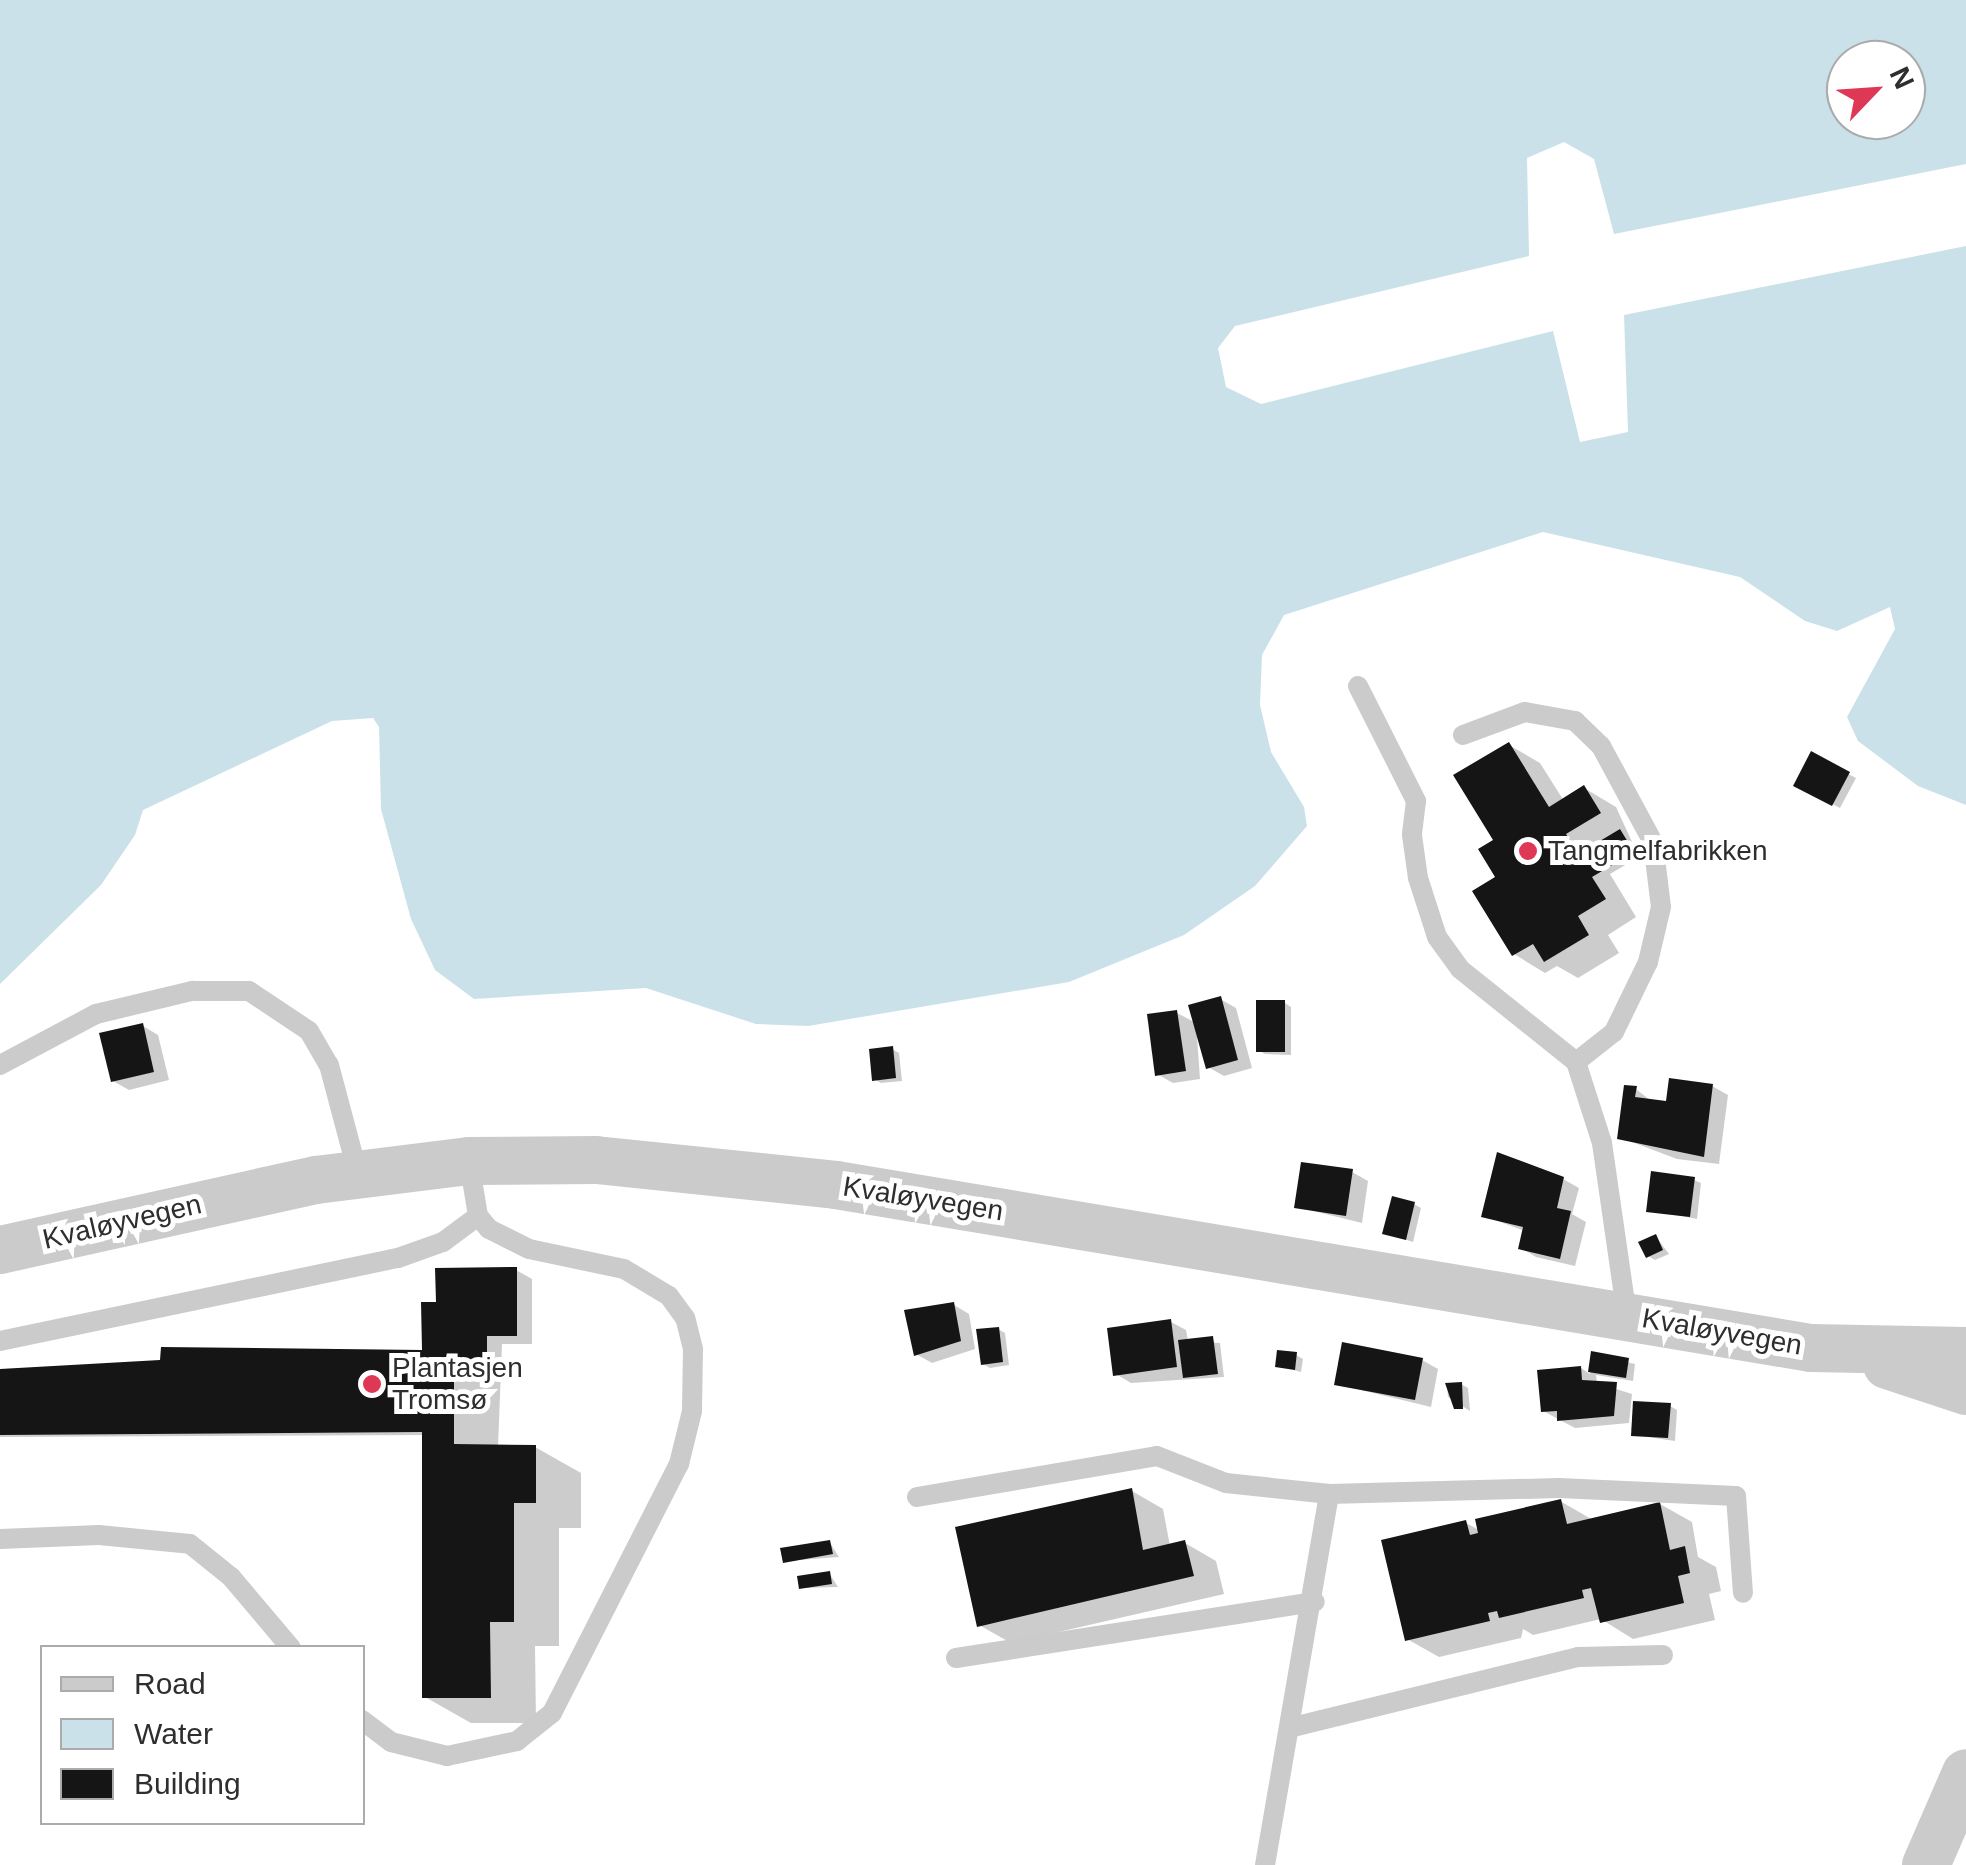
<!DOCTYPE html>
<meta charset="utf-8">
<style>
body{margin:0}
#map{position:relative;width:1966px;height:1865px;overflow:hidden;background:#fff;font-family:Arial,sans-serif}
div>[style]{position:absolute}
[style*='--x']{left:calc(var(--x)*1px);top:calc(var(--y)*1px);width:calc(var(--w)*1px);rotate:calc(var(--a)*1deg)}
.water>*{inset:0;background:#cae1ea}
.shadow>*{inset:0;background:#0003}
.building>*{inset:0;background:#151515}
.service>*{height:20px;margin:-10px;padding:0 10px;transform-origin:10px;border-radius:10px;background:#cbcbcb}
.tertiary>*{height:48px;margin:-24px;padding:0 24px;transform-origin:24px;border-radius:24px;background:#cbcbcb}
.dots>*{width:28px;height:28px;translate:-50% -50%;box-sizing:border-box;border:5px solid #fff;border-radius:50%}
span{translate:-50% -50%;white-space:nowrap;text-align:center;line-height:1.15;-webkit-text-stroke:10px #fff;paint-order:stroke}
.poi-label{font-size:28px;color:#2e2e2e}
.left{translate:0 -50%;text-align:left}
.street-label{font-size:28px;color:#2e2e2e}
.legend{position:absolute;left:40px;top:1645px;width:325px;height:180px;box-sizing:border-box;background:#fff;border:2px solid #ababab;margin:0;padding:12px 18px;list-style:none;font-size:30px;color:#2e2e2e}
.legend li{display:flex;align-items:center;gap:20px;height:50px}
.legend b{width:50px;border:2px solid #ababab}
.north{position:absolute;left:1826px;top:40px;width:100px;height:100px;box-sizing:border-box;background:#fff;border:2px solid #ababab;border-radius:50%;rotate:65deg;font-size:28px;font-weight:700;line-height:40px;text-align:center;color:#2e2e2e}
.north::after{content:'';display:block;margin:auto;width:35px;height:45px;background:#de3856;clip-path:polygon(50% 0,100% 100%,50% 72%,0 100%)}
</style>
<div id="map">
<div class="water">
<div style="clip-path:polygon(evenodd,0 0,1966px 0,1966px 164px,1614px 234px,1594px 159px,1564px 142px,1527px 158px,1529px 256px,1235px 326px,1218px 348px,1226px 387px,1261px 404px,1553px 331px,1580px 442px,1628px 432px,1624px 315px,1966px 246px,1966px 805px,1918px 786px,1858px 741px,1847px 717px,1895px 629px,1890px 607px,1837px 631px,1805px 621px,1740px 577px,1543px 532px,1284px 615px,1262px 655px,1260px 705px,1271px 752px,1304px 807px,1307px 826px,1255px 886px,1184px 935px,1069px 982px,808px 1026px,756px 1024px,646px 988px,474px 999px,435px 970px,411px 919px,381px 809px,379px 727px,373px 718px,332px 721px,143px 810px,135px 835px,101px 885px,0 984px,0 0,1846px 60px,1906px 60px,1906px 120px,1846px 120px,1846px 60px)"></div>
</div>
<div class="shadow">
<div style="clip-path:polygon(1509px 745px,1540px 763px,1564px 801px,1584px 788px,1616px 807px,1639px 857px,1610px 874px,1636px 917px,1608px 935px,1619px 953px,1578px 978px,1557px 966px,1545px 973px,1514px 954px,1496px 840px)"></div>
<div style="clip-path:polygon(1812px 755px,1856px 778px,1840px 808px,1796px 785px)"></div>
<div style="clip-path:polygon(1220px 999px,1236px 1008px,1252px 1068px,1224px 1076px,1208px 1067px)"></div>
<div style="clip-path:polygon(1285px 1003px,1291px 1007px,1291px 1055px,1265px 1054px,1258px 1050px)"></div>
<div style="clip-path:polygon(1177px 1013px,1196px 1023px,1200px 1079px,1173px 1083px,1157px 1074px)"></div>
<div style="clip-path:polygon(143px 1026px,158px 1035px,169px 1080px,129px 1090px,113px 1081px)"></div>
<div style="clip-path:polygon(892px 1049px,899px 1053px,902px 1081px,881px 1083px,874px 1079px)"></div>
<div style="clip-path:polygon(1712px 1086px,1728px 1095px,1719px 1164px,1677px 1159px,1619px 1137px,1636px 1089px,1651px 1101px,1668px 1103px)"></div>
<div style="clip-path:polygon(1352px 1172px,1368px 1181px,1362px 1223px,1297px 1207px)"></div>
<div style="clip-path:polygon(1563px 1179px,1579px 1188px,1572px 1214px,1586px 1222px,1575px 1266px,1536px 1257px,1521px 1248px,1525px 1231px,1484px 1216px)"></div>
<div style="clip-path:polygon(1694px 1180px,1701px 1183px,1697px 1219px,1649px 1210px)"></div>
<div style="clip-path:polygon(1414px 1204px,1421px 1208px,1413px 1242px,1385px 1233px)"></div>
<div style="clip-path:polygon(1656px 1237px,1669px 1254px,1655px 1260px,1648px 1256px)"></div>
<div style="clip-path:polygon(516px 1270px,532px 1279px,532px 1344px,502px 1344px,498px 1447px,535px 1447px,581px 1473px,581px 1528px,559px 1528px,559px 1646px,535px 1646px,536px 1723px,471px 1723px,425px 1697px,429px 1435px,0 1437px,0 1371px,422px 1352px,438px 1304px)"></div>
<div style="clip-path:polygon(954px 1305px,969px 1314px,975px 1349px,932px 1363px,916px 1354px)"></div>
<div style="clip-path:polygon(1171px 1322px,1186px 1330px,1188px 1341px,1220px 1343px,1224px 1377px,1131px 1383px,1116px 1374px)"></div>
<div style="clip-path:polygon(998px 1329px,1005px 1333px,1009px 1365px,990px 1368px,983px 1364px)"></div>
<div style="clip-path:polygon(1593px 1354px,1635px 1364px,1633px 1381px,1596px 1375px,1597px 1383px,1632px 1394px,1629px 1423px,1575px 1428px,1543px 1411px,1581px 1368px,1590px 1374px)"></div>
<div style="clip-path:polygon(1296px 1355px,1303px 1359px,1301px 1372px,1278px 1366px)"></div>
<div style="clip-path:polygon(1422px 1360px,1438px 1369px,1431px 1407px,1336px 1384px)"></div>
<div style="clip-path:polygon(1461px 1384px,1468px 1388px,1470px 1411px,1448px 1397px,1447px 1385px)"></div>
<div style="clip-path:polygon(1670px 1406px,1677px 1410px,1675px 1441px,1634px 1435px)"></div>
<div style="clip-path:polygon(1132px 1491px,1163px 1509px,1170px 1546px,1185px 1543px,1216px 1561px,1224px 1594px,1011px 1643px,979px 1625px)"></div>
<div style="clip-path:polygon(1560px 1501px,1593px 1520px,1660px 1504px,1692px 1522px,1698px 1557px,1716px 1567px,1721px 1591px,1709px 1594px,1715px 1620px,1633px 1639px,1601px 1619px,1533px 1635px,1523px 1629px,1521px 1638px,1439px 1657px,1407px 1639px,1466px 1523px,1481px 1531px)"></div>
<div style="clip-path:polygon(830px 1543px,839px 1557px,785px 1561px)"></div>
<div style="clip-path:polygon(829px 1573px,838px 1587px,802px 1588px)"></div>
</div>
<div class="building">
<div style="clip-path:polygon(1509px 742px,1549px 807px,1584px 785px,1601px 813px,1566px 834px,1578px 854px,1620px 829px,1634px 852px,1592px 877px,1606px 899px,1578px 916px,1589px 935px,1544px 962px,1533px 944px,1512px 956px,1472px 891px,1495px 877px,1478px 849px,1493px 840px,1453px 775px)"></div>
<div style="clip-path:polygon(1811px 751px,1850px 772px,1832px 806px,1793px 786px)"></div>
<div style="clip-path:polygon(1221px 996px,1238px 1060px,1206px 1069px,1188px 1005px)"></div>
<div style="clip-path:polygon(1256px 1000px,1285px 1000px,1285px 1052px,1256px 1052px)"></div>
<div style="clip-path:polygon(1177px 1010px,1186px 1071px,1155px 1076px,1147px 1014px)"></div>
<div style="clip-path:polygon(143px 1023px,154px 1072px,111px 1082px,99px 1033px)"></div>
<div style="clip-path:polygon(893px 1046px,896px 1078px,872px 1081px,869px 1049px)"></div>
<div style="clip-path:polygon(1669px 1078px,1713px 1084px,1704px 1157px,1617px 1139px,1624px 1085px,1637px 1086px,1635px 1097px,1666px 1101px)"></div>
<div style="clip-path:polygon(1497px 1152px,1564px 1177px,1557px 1208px,1571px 1211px,1560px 1259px,1518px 1249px,1523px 1227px,1481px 1217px)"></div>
<div style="clip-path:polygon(1301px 1162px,1353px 1169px,1346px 1216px,1294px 1208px)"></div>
<div style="clip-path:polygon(1651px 1171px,1695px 1177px,1690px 1217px,1646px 1212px)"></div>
<div style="clip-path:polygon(1392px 1196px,1415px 1202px,1406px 1240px,1382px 1234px)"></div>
<div style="clip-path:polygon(1656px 1234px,1663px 1250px,1646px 1258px,1638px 1242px)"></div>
<div style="clip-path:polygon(517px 1267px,517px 1336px,487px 1336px,487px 1363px,454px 1363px,454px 1444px,536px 1445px,536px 1503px,514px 1503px,514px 1622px,490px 1622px,491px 1698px,422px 1698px,422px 1432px,0 1435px,0 1369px,160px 1360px,161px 1347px,422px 1350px,421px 1302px,436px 1302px,435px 1268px)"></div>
<div style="clip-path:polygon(954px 1302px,961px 1341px,914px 1356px,904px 1310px)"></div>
<div style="clip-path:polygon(1171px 1319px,1177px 1367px,1113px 1376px,1107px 1328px)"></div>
<div style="clip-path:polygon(999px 1327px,1003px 1362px,981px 1365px,976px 1329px)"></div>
<div style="clip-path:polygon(1213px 1336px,1218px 1374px,1183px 1378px,1178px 1340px)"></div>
<div style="clip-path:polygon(1342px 1342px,1423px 1358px,1415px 1400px,1334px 1385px)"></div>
<div style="clip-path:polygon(1277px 1350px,1297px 1352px,1295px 1370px,1275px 1367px)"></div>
<div style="clip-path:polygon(1591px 1351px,1629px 1358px,1626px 1378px,1588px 1372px)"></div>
<div style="clip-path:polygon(1581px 1366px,1582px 1380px,1617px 1382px,1614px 1416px,1557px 1421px,1557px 1411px,1541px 1412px,1537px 1370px)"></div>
<div style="clip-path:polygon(1462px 1382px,1463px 1409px,1454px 1409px,1445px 1383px)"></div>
<div style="clip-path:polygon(1633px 1401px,1671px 1403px,1668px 1438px,1631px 1436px)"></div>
<div style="clip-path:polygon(1132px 1488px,1143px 1550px,1185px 1540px,1194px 1576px,977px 1627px,955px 1527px)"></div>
<div style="clip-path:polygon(1561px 1499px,1567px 1524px,1660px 1502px,1670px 1550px,1685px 1546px,1690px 1573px,1678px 1576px,1684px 1603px,1600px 1623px,1591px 1588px,1582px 1590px,1584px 1598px,1499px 1618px,1497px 1611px,1488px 1613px,1490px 1621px,1405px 1641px,1381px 1540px,1466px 1520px,1470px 1535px,1478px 1533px,1475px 1519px)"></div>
<div style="clip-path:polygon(830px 1540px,833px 1554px,783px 1563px,780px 1548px)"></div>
<div style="clip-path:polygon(830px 1571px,832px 1584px,799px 1589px,797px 1576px)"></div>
</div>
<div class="service">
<div style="--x:1358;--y:686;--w:129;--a:63.2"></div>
<div style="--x:1416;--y:801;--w:34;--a:97"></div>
<div style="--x:1412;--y:835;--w:43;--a:82.1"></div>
<div style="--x:1418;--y:878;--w:62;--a:72.1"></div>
<div style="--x:1437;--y:937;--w:39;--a:54"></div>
<div style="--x:1460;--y:969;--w:149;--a:38.7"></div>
<div style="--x:1576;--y:1062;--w:85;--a:72.2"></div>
<div style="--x:1602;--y:1143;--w:175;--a:81.8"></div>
<div style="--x:1463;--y:735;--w:66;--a:-20.4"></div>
<div style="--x:1525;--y:712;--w:51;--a:10.2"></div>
<div style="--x:1575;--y:721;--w:36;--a:44"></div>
<div style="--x:1601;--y:746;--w:109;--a:61.6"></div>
<div style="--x:1653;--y:842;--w:65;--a:83"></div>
<div style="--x:1661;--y:907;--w:57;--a:103.3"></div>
<div style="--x:1648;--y:962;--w:78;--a:115.9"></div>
<div style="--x:1614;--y:1032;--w:48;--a:141.7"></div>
<div style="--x:0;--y:1065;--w:109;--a:-28"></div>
<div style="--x:96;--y:1014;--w:99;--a:-13.5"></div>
<div style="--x:192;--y:991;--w:57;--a:0"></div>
<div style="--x:249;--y:991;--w:72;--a:33.7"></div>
<div style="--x:309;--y:1031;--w:39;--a:60"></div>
<div style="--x:329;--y:1065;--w:113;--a:75.1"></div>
<div style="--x:0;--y:1341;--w:407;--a:-11.8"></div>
<div style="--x:398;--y:1258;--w:48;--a:-19.6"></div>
<div style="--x:443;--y:1242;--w:44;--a:-36.6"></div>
<div style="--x:917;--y:1497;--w:243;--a:-9.7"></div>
<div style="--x:1157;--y:1456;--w:74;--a:21.4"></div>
<div style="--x:1226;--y:1483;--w:104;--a:6.1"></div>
<div style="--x:1329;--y:1494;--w:230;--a:-1.5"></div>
<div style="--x:1559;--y:1488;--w:177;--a:2.6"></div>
<div style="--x:1736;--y:1496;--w:97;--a:85.9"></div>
<div style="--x:0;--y:1539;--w:99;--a:-2.3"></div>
<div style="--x:99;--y:1535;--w:91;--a:5.6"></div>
<div style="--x:190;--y:1544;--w:53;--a:38.8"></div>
<div style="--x:231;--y:1577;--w:93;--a:49.8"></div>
<div style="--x:956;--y:1658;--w:363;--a:-8.9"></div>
<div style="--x:362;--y:1720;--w:36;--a:37"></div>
<div style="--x:391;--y:1742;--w:58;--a:14"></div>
<div style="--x:447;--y:1756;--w:72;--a:-12.1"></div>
<div style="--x:517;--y:1741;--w:45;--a:-38.7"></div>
<div style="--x:552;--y:1713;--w:280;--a:-63"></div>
<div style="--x:679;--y:1464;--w:55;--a:-76.2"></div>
<div style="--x:692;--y:1411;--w:62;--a:-89.1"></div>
<div style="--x:693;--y:1349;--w:32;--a:-104"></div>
<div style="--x:685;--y:1318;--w:27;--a:-126"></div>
<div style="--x:669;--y:1296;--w:52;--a:-149"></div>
<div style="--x:624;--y:1269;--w:97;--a:-168.1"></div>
<div style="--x:529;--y:1249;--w:45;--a:-153.4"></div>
<div style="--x:489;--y:1229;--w:17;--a:-130"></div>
<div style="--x:478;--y:1216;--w:56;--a:-99.3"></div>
<div style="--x:1293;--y:1727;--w:293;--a:-13.8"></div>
<div style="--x:1578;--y:1657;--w:85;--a:-1.3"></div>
<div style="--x:1265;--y:1865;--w:376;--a:-80.2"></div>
</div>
<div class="tertiary">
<div style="--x:0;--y:1250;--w:324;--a:-12.5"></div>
<div style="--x:316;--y:1180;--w:154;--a:-7.1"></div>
<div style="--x:469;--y:1161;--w:127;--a:-0.5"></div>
<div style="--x:596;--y:1160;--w:241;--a:5.9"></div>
<div style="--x:836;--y:1185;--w:989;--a:9.49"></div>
<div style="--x:1811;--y:1348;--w:155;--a:1.1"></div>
<div style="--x:1887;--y:1365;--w:83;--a:18.2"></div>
<div style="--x:1926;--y:1865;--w:100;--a:-66.5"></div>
</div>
<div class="dots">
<div style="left:1528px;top:851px;background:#de3856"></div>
<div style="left:372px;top:1384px;background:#de3856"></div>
</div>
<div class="poi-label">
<span class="left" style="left:1548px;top:851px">Tangmelfabrikken</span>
<span class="left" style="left:392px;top:1384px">Plantasjen<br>Tromsø</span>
</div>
<div class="street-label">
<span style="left:923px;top:1199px;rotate:9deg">Kvaløyvegen</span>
<span style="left:122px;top:1222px;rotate:-13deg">Kvaløyvegen</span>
<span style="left:1722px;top:1332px;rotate:10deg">Kvaløyvegen</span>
</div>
<ul class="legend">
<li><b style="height:12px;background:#cbcbcb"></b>Road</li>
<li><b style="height:28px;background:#cae1ea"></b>Water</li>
<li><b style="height:28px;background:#151515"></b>Building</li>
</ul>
<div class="north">N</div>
</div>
